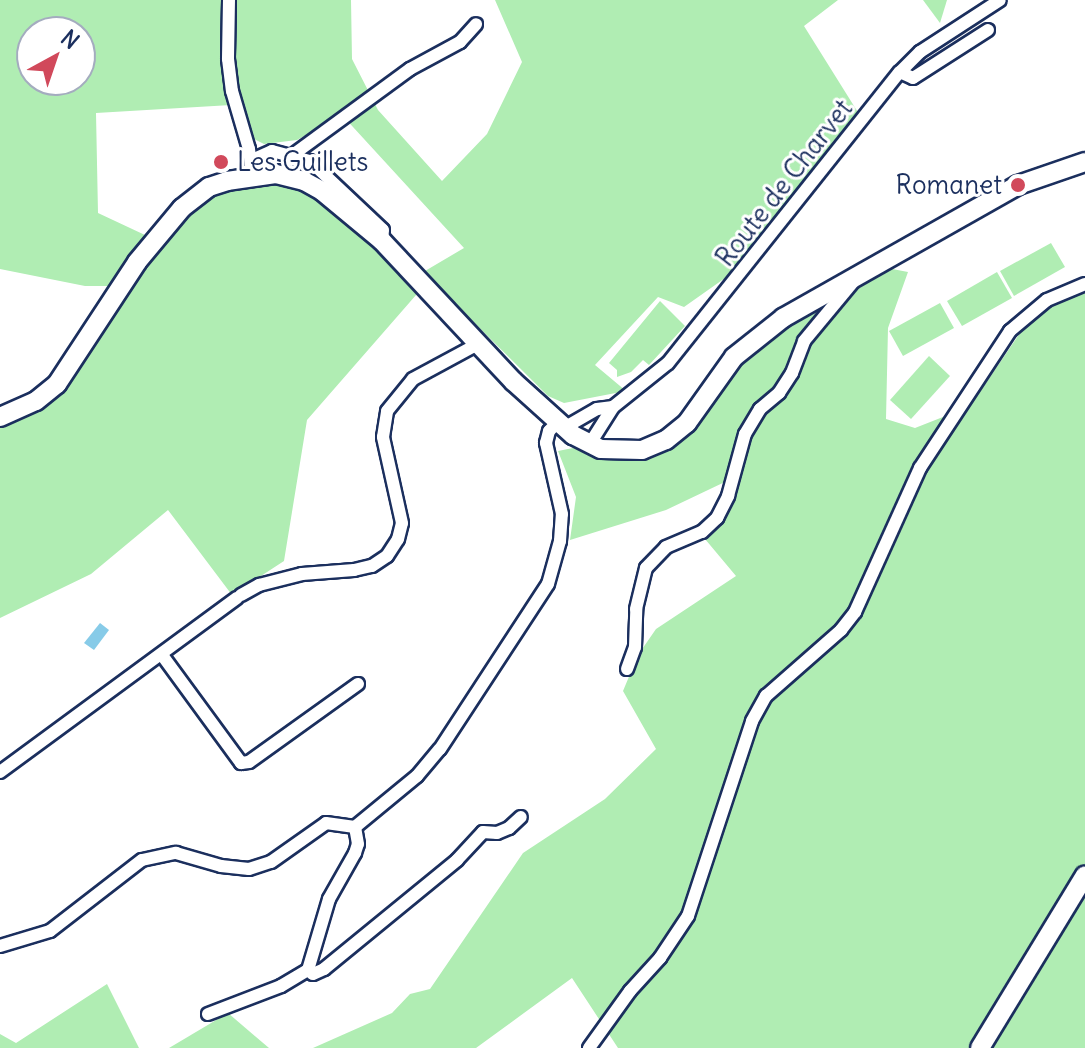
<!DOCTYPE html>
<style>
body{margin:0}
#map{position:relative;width:1085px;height:1048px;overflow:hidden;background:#fff;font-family:Delius,sans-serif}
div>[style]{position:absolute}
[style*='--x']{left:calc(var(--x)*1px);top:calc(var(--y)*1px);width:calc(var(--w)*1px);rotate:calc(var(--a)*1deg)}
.green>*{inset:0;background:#b0edb3}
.water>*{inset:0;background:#87cbe8}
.roads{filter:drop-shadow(2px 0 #1b2f5e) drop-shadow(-2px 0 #1b2f5e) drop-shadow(0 2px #1b2f5e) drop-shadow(0 -2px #1b2f5e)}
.street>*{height:12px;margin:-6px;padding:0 6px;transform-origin:6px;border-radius:6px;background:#fff}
.secondary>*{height:18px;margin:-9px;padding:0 9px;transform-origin:9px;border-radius:9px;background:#fff}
.dots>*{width:22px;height:22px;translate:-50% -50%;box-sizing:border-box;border:4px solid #fff;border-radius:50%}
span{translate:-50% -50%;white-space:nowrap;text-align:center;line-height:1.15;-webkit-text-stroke:6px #fff;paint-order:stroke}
.poi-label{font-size:26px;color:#1b2f5e}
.left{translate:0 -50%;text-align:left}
.right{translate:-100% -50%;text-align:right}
.street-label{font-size:26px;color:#1b2f5e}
.north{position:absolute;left:16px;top:16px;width:80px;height:80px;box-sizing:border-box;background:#fff;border:2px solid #a4acbf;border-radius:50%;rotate:40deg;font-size:22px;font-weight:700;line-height:32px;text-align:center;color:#1b2f5e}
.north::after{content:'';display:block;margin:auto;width:28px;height:36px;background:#d1495b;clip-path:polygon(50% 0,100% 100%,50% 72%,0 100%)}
</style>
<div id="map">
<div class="green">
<div style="clip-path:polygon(evenodd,0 0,351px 0,352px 59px,378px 110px,442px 181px,487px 134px,522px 62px,495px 0,838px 0,804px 26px,859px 114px,735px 271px,684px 307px,658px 297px,595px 365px,626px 391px,564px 403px,548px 396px,430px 279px,307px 420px,284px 561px,232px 595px,168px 510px,91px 574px,0 618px,0 423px,35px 413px,73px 377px,131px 286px,85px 286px,0 269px,0 0,32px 32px,80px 32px,80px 80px,32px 80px,32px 32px,0 0,231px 105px,240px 109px,254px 139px,264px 144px,297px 140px,342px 115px,464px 248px,425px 271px,325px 181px,289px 165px,246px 166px,203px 179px,145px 235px,98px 213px,96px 113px,231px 105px)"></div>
<div style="clip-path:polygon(923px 0,947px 0,940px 23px)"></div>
<div style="clip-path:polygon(1051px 243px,1065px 267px,1014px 296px,1000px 271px)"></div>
<div style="clip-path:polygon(861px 263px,908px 272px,888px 328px,886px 419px,915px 428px,948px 415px,913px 490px,1020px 333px,1052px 303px,1085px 291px,1085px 1048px,618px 1048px,572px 978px,476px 1048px,313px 1048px,392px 1013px,410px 994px,430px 989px,523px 853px,605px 799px,656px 749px,623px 691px,638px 655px,656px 629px,736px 576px,705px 539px,729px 480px,666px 510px,570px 540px,576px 497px,558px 451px,573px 448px,649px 458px,693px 431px,729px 375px,747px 356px)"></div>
<div style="clip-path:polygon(997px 272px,1012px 298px,962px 326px,947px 301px)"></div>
<div style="clip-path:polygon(660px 301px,685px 326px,649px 365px,643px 360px,631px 372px,617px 377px,617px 370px,609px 363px)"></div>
<div style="clip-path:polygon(940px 303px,954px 328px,903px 356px,889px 331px)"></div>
<div style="clip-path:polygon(929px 356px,950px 376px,911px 419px,890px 400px)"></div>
<div style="clip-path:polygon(107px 984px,139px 1048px,0 1048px,0 1034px,16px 1043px)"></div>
<div style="clip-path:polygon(228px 1013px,269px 1048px,169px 1048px)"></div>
</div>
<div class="water">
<div style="clip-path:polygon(100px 623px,109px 630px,94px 650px,84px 643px)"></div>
</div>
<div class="roads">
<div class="street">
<div style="--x:229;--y:0;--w:59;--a:91"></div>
<div style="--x:228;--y:59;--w:32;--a:83"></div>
<div style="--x:232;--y:91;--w:60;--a:73.7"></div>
<div style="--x:249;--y:149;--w:26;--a:83"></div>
<div style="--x:900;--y:72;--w:14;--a:25"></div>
<div style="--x:913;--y:78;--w:89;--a:-32.6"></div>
<div style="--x:294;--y:154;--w:144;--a:-36.2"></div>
<div style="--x:410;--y:69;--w:57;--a:-28.4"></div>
<div style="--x:460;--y:42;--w:24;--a:-48"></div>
<div style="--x:252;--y:160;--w:22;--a:-24"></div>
<div style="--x:272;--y:151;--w:39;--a:15"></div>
<div style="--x:310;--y:161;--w:100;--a:43.4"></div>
<div style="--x:383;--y:230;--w:11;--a:95"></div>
<div style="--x:564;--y:428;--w:38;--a:-30"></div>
<div style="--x:597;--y:409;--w:16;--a:-7"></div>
<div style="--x:589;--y:445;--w:45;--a:-57.7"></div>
<div style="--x:613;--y:407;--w:70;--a:-38.7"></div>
<div style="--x:668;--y:363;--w:371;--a:-51.5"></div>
<div style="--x:899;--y:73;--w:30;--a:-45"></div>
<div style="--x:920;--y:52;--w:95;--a:-33"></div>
<div style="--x:241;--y:595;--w:21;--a:-29"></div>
<div style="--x:259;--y:585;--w:44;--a:-14.3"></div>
<div style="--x:302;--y:574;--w:52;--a:-4.4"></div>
<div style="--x:354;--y:570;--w:18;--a:-13"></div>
<div style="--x:372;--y:566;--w:18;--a:-34"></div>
<div style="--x:387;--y:556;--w:20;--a:-57"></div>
<div style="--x:398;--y:539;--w:16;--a:-76"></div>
<div style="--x:402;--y:523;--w:88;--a:-102.5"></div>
<div style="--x:383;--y:437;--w:26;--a:-81"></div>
<div style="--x:387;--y:411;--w:41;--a:-50.9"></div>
<div style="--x:413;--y:379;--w:74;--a:-28.3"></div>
<div style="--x:162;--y:655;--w:134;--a:53.8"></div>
<div style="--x:241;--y:763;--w:8;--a:-7"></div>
<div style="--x:249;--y:762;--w:134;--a:-35.6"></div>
<div style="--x:627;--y:669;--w:23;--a:-70"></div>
<div style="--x:635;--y:647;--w:38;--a:-88"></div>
<div style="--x:636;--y:609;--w:42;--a:-76.3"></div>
<div style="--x:646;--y:568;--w:29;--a:-46"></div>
<div style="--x:666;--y:547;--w:39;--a:-23"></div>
<div style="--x:702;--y:532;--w:21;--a:-43"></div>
<div style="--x:717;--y:518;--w:25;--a:-63"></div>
<div style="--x:728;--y:496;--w:64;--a:-74.7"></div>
<div style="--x:745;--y:434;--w:29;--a:-59"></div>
<div style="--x:760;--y:409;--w:25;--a:-40"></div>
<div style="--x:779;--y:393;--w:24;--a:-57"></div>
<div style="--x:792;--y:373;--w:34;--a:-69"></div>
<div style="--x:804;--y:341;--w:77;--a:-50.3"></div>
<div style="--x:0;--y:772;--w:294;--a:-36.3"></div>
<div style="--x:355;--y:827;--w:80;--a:-39.4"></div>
<div style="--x:417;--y:776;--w:35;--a:-50"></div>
<div style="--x:440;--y:749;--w:197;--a:-56.8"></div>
<div style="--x:548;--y:584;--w:45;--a:-74.4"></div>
<div style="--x:560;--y:541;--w:27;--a:-86"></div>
<div style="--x:562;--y:514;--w:73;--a:-102.7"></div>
<div style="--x:546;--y:443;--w:12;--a:-76"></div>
<div style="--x:549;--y:431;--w:11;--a:-45"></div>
<div style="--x:0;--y:946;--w:52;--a:-16.7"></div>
<div style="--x:50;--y:931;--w:116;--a:-37.7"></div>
<div style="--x:142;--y:860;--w:35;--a:-12"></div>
<div style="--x:176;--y:853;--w:47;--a:16.1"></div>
<div style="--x:221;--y:866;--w:28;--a:6"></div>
<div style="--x:249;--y:869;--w:23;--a:-18"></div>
<div style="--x:271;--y:862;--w:67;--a:-35.3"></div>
<div style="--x:326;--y:823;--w:29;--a:8"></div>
<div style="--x:308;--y:970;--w:6;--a:39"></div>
<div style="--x:313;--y:974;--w:12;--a:-24"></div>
<div style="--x:324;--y:969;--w:172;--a:-39.3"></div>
<div style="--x:457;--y:860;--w:38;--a:-47"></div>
<div style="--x:483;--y:832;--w:14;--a:4"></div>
<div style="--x:497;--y:833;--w:13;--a:-23"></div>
<div style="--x:509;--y:828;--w:16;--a:-43"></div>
<div style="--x:208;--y:1014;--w:78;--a:-21"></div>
<div style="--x:281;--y:986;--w:31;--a:-31"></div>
<div style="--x:308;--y:970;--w:74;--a:-73.5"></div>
<div style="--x:329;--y:899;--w:53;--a:-60.5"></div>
<div style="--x:355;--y:853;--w:9;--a:-72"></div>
<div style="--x:358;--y:844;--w:17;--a:-100"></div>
<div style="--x:589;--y:1048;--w:70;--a:-54.3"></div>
<div style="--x:630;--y:991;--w:45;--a:-47.7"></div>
<div style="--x:660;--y:958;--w:50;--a:-56.3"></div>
<div style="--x:688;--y:916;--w:205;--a:-71.8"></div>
<div style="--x:752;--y:721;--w:29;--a:-61"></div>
<div style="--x:766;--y:696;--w:100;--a:-41.3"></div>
<div style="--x:841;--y:630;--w:23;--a:-52"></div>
<div style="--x:855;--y:612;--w:158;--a:-65.7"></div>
<div style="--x:920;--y:468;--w:164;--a:-56.7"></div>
<div style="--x:1010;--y:331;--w:48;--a:-40"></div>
<div style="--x:1047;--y:300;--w:41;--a:-22.8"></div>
</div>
<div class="secondary">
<div style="--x:0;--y:417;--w:39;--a:-24"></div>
<div style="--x:36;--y:401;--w:27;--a:-39"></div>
<div style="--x:57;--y:384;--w:146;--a:-56.7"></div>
<div style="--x:137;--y:262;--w:70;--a:-50.2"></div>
<div style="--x:182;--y:208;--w:34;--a:-38"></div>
<div style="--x:209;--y:187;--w:19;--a:-18"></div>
<div style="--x:227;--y:181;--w:49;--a:-8.1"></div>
<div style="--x:276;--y:174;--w:29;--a:14"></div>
<div style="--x:304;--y:181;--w:21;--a:29"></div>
<div style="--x:322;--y:191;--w:78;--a:39.8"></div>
<div style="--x:382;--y:241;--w:192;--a:46.9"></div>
<div style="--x:513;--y:381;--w:81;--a:42"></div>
<div style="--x:573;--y:435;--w:31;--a:27"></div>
<div style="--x:601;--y:449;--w:41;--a:1.4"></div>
<div style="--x:642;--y:450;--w:26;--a:-23"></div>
<div style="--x:666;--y:440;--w:27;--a:-39"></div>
<div style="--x:687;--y:423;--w:81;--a:-54.5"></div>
<div style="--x:734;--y:357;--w:63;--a:-38.5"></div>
<div style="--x:783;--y:318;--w:270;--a:-29.5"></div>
<div style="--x:1018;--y:185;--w:71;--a:-18.9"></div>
<div style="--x:980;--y:1048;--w:202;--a:-58.7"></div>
</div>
</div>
<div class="dots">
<div style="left:221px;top:162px;background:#d1495b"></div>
<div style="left:1018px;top:185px;background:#d1495b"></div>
</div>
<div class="poi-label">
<span class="left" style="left:237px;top:162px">Les Guillets</span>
<span class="right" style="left:1002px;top:185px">Romanet</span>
</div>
<div class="street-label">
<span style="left:784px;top:183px;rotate:-52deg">Route de Charvet</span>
</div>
<div class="north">N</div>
</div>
